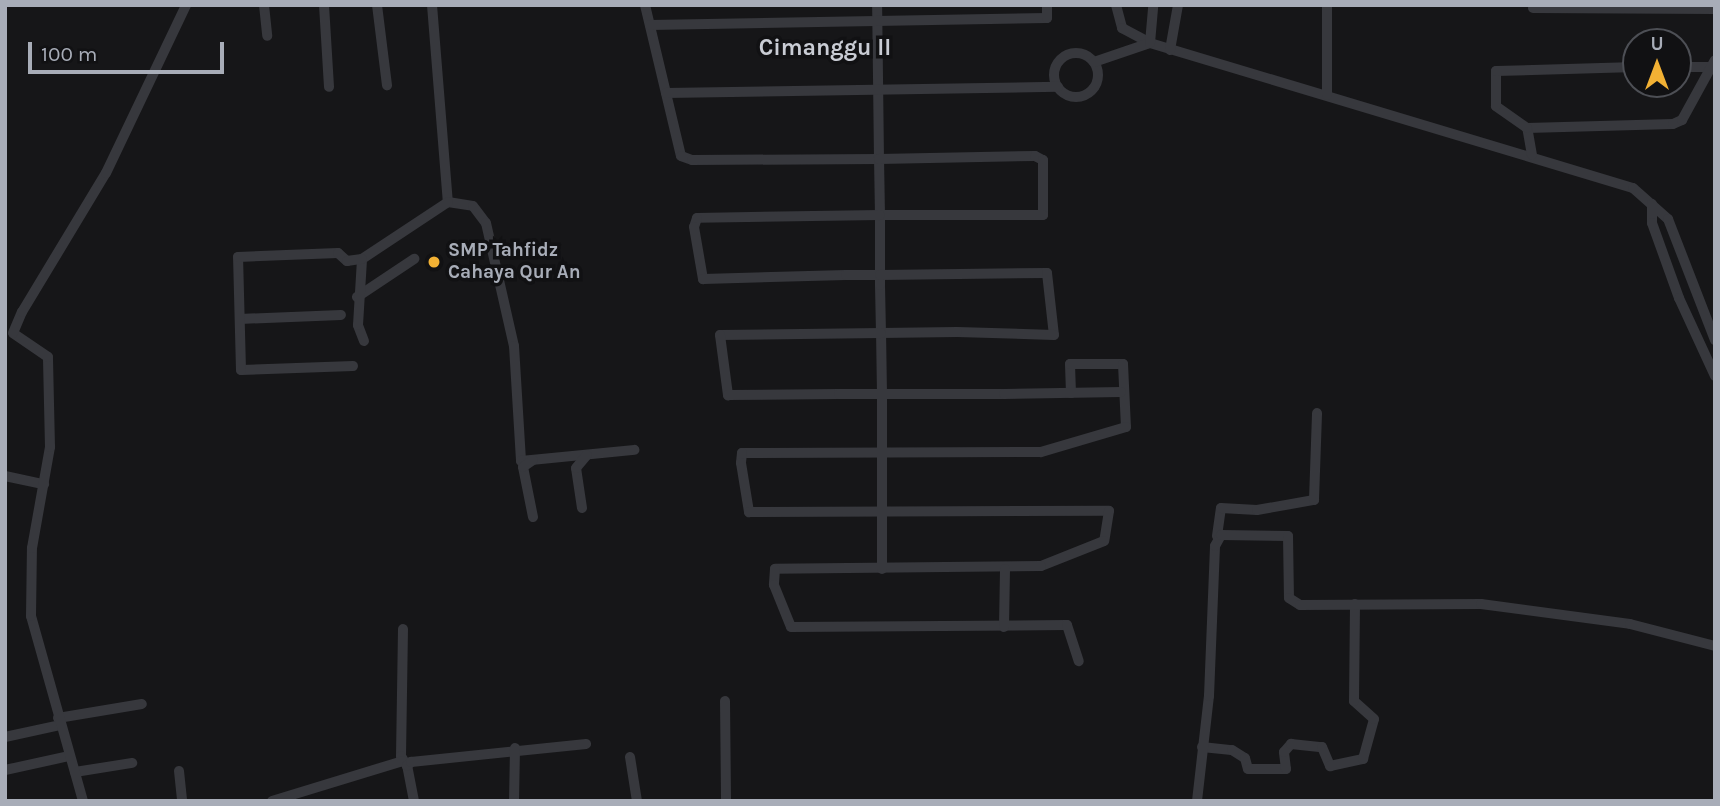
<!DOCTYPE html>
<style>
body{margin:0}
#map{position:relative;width:1720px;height:806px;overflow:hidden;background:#161618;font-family:Karla,sans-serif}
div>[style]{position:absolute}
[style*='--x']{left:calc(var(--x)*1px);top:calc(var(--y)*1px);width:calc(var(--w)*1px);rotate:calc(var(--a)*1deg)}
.street>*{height:10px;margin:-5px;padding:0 5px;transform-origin:5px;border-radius:5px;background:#37383d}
.street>.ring{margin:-5px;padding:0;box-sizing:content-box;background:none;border:10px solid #37383d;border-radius:50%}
.dots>*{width:19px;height:19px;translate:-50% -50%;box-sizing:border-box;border:4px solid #111113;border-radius:50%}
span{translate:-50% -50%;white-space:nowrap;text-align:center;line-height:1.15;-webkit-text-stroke:7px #111113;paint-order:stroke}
.poi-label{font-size:19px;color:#a8adb8;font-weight:700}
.left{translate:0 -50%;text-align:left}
.quarter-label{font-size:23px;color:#c9ccd4;font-weight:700}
.frame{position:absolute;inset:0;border:7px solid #a8adb8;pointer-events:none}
.north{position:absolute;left:1622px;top:28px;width:70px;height:70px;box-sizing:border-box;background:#111113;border:2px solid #4d4f55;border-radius:50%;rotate:0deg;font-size:19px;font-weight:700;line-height:28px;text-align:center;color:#a8adb8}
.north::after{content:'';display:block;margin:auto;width:24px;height:32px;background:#f2b134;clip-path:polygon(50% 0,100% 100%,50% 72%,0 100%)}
.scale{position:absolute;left:28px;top:42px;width:196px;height:32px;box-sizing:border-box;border:4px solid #a8adb8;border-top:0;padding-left:9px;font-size:21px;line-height:24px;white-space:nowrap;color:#a8adb8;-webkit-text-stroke:5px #111113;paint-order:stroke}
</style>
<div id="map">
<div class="street">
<div style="--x:264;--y:5;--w:31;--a:84"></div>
<div style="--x:324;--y:5;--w:82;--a:86.5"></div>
<div style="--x:377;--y:5;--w:81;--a:82.9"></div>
<div style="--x:432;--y:5;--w:198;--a:85.4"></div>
<div style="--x:448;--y:202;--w:25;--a:9"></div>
<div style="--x:473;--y:206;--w:21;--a:53"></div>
<div style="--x:486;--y:223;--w:126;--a:77.2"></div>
<div style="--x:514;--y:346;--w:115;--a:86.5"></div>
<div style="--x:521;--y:461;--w:114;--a:-5.6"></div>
<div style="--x:645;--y:5;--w:155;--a:76.6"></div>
<div style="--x:681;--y:156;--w:12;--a:20"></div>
<div style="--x:692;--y:160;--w:187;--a:-0.3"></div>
<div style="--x:879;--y:159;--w:154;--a:-90.7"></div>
<div style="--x:1116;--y:5;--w:24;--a:75"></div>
<div style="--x:1122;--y:28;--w:32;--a:28"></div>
<div style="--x:1150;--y:43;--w:504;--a:16.71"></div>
<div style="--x:1633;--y:188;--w:47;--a:41.5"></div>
<div style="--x:1668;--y:219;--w:130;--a:68.8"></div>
<div style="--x:1533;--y:8;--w:182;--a:0.3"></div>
<div style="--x:650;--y:25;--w:397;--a:-1"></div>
<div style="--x:1047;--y:18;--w:13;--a:-90"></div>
<div style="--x:1170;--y:50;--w:46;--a:-79.9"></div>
<div class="ring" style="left:1054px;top:53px;width:34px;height:34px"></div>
<div style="--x:1094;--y:62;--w:59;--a:-18.7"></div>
<div style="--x:1150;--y:43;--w:38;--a:-85"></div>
<div style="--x:1678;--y:67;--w:33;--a:0"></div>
<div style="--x:666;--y:93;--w:392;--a:-0.9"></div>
<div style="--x:1327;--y:95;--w:90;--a:-90"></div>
<div style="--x:1527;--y:128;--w:146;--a:-1.6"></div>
<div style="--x:1673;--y:124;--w:10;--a:-24"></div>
<div style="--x:1682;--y:120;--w:68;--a:-61.2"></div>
<div style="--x:1532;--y:155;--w:27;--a:-100"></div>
<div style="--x:1527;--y:128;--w:38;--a:-145"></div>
<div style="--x:1496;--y:106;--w:35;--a:-90"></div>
<div style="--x:1496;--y:71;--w:140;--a:-1.6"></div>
<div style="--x:1652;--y:204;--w:19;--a:90"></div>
<div style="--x:1652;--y:223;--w:80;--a:70.2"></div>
<div style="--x:1679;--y:298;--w:86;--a:65.2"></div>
<div style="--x:357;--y:297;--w:69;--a:-33.7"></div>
<div style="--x:240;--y:319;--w:101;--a:-2.3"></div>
<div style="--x:364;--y:341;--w:17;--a:-111"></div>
<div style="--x:358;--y:325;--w:66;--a:-86.5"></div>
<div style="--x:362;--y:259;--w:103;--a:-33.5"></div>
<div style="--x:353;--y:366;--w:112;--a:178"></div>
<div style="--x:241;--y:370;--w:113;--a:-91.5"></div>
<div style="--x:238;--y:257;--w:100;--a:-2.3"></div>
<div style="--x:338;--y:253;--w:12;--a:42"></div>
<div style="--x:347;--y:261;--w:15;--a:-8"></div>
<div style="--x:1071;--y:393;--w:29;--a:-92"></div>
<div style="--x:1070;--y:364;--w:53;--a:0"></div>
<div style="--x:1123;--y:364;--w:63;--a:87.3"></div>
<div style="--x:1126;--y:427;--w:89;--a:163.6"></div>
<div style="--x:1041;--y:452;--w:299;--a:179.8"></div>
<div style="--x:742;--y:453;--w:10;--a:96"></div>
<div style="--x:741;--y:463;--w:50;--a:80.7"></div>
<div style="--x:749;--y:512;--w:360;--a:-0.2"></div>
<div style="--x:1109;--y:511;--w:30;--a:99"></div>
<div style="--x:1104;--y:541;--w:68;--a:158.4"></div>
<div style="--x:1041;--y:566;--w:266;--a:179.4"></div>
<div style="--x:775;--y:569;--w:16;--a:94"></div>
<div style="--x:774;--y:585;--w:45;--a:68"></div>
<div style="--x:791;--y:627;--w:276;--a:-0.4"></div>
<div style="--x:1067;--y:625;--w:38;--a:72"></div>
<div style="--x:5;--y:476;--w:40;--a:12"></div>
<div style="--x:582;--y:508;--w:40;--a:-98.5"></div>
<div style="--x:576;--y:468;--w:17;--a:-50"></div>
<div style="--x:533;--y:517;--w:51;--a:-101.3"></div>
<div style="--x:523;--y:467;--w:12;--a:-35"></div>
<div style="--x:1217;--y:536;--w:28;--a:-82"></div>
<div style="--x:1221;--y:508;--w:36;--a:3"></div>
<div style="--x:1257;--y:510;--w:58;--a:-10"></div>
<div style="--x:1314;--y:500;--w:87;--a:-88"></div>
<div style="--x:882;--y:569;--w:175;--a:-90"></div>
<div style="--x:882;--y:394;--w:61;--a:-90.9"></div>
<div style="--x:881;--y:333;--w:48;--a:-91.2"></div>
<div style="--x:880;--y:285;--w:70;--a:-90"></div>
<div style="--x:880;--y:215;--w:56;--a:-91"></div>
<div style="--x:879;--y:159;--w:156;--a:-1.1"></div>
<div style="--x:1035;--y:156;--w:9;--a:27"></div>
<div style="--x:1043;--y:160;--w:55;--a:90"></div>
<div style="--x:1043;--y:215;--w:163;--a:180"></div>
<div style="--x:880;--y:215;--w:183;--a:179.1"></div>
<div style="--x:697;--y:218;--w:9;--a:108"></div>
<div style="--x:694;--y:227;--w:53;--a:80.2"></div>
<div style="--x:703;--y:279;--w:143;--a:-1.6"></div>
<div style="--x:846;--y:275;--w:34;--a:0"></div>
<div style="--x:880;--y:275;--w:167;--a:-0.7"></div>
<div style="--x:1047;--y:273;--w:62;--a:83.6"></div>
<div style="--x:1054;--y:335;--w:97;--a:-178.2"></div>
<div style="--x:957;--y:332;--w:76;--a:179.2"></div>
<div style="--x:881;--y:333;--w:161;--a:179.3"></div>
<div style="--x:720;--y:335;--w:61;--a:82.4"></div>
<div style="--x:728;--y:395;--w:111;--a:-0.5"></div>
<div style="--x:839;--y:394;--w:165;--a:0"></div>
<div style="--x:1004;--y:394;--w:117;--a:-1"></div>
<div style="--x:1004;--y:627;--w:58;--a:-89"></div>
<div style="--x:403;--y:629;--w:127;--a:90.9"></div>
<div style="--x:401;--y:756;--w:12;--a:59"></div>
<div style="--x:725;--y:701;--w:100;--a:89.4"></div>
<div style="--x:58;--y:718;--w:85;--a:-9.5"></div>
<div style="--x:5;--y:737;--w:56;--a:-12.3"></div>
<div style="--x:1202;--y:747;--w:30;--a:6"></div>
<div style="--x:1232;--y:750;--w:15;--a:32"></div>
<div style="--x:1245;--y:758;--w:11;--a:75"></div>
<div style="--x:1248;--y:769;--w:38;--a:0"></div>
<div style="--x:1286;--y:769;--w:17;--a:-97"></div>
<div style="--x:1284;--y:752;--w:11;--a:-49"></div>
<div style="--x:1291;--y:744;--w:31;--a:6"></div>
<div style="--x:1322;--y:747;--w:21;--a:67"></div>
<div style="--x:1330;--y:766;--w:34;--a:-12"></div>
<div style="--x:1363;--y:759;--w:41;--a:-74.6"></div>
<div style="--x:1374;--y:719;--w:27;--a:-138"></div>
<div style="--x:1354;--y:701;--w:97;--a:-89.4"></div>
<div style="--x:630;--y:757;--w:45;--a:81"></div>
<div style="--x:5;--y:770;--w:66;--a:-12.3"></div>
<div style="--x:179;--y:771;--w:30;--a:84"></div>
<div style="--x:75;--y:772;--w:58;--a:-9"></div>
<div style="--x:83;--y:801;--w:192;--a:-105.7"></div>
<div style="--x:31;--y:616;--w:68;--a:-89.2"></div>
<div style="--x:32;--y:548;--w:103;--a:-79.9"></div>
<div style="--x:50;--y:447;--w:90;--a:-91.3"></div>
<div style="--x:48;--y:357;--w:42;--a:-145.6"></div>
<div style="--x:13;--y:333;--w:23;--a:-67"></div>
<div style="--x:22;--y:312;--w:162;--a:-58.9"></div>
<div style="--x:106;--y:173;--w:186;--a:-64.5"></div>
<div style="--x:272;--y:801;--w:137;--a:-17"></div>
<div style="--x:414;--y:801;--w:36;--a:-101"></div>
<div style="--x:407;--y:766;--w:6;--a:-45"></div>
<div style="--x:411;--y:762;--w:176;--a:-5.9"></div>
<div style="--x:514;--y:801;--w:53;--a:-88.9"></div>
<div style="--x:1197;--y:801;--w:106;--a:-83.5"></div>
<div style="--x:1209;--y:696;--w:150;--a:-87.7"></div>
<div style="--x:1215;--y:546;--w:13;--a:-61"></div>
<div style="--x:1221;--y:535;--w:67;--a:0.9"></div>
<div style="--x:1288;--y:536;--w:62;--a:89.1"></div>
<div style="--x:1289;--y:598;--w:13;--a:32"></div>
<div style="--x:1300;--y:605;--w:181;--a:-0.3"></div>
<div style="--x:1481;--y:604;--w:150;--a:7.6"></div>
<div style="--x:1630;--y:624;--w:88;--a:14.5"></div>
</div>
<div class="dots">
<div style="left:434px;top:262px;background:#f2b134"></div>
</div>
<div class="poi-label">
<span class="left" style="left:448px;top:262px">SMP Tahfidz<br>Cahaya Qur An</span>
</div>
<div class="quarter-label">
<span style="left:825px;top:48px">Cimanggu II</span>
</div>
<div class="frame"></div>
<div class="north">U</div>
<div class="scale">100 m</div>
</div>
